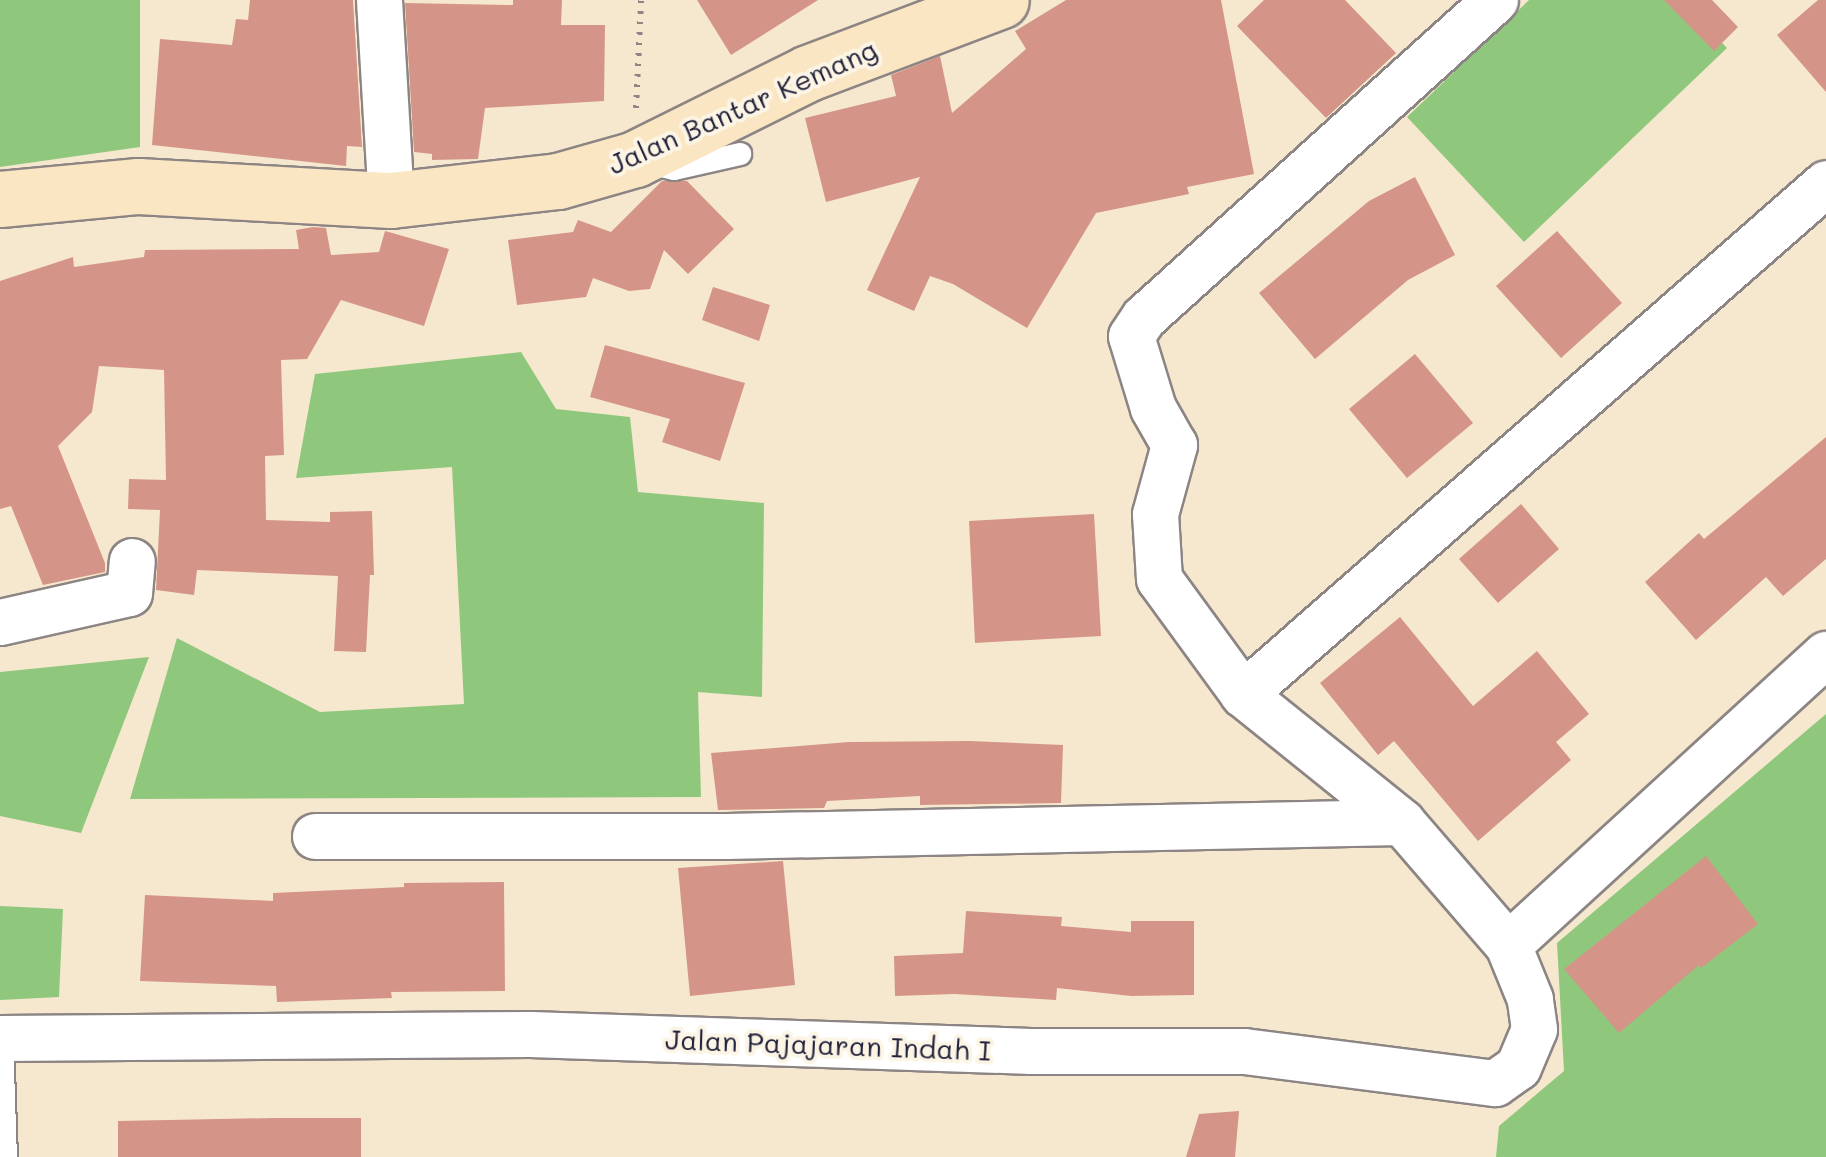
<!DOCTYPE html>
<style>
body{margin:0}
#map{position:relative;width:1826px;height:1157px;overflow:hidden;background:#f6e8ce;font-family:Mali,sans-serif}
div>[style]{position:absolute}
[style*='--x']{left:calc(var(--x)*1px);top:calc(var(--y)*1px);width:calc(var(--w)*1px);rotate:calc(var(--a)*1deg)}
.green>*{inset:0;background:#8fc87c}
.building>*{inset:0;background:#d49588}
.path>*{height:6px;margin-top:-3px;transform-origin:0;background:repeating-linear-gradient(90deg,#8c8584 0 2.5px,transparent 0 10.5px)}
.roads{filter:drop-shadow(2px 0 #8c8584) drop-shadow(-2px 0 #8c8584) drop-shadow(0 2px #8c8584) drop-shadow(0 -2px #8c8584)}
.lane>*{height:22px;margin:-11px;padding:0 11px;transform-origin:11px;border-radius:11px;background:#fff}
.street>*{height:45px;margin:-22.5px;padding:0 22.5px;transform-origin:22.5px;border-radius:22.5px;background:#fff}
.secondary>*{height:55px;margin:-27.5px;padding:0 27.5px;transform-origin:27.5px;border-radius:27.5px;background:#fbe6c4}
span{translate:-50% -50%;white-space:nowrap;text-align:center;line-height:1.15;-webkit-text-stroke:8px #fcf5e5;paint-order:stroke}
.street-label{font-size:28px;color:#22223b}
</style>
<div id="map">
<div class="green">
<div style="clip-path:polygon(0 0,140px 0,140px 147px,0 167px)"></div>
<div style="clip-path:polygon(1529px 0,1681px 0,1727px 48px,1524px 242px,1407px 117px)"></div>
<div style="clip-path:polygon(521px 352px,556px 409px,630px 417px,638px 492px,764px 503px,762px 697px,698px 692px,701px 797px,130px 799px,177px 638px,320px 712px,464px 704px,452px 467px,296px 478px,315px 374px)"></div>
<div style="clip-path:polygon(149px 657px,81px 833px,0 816px,0 672px)"></div>
<div style="clip-path:polygon(1826px 714px,1826px 1157px,1496px 1157px,1499px 1126px,1564px 1071px,1557px 943px)"></div>
<div style="clip-path:polygon(0 906px,63px 909px,59px 997px,0 1000px)"></div>
</div>
<div class="building">
<div style="clip-path:polygon(250px 0,353px 0,362px 147px,347px 146px,346px 166px,152px 145px,160px 39px,232px 45px,236px 19px,248px 20px)"></div>
<div style="clip-path:polygon(513px 0,562px 0,561px 25px,605px 25px,604px 101px,485px 108px,478px 159px,432px 160px,432px 154px,414px 152px,405px 3px,513px 5px)"></div>
<div style="clip-path:polygon(697px 0,818px 0,731px 55px)"></div>
<div style="clip-path:polygon(1066px 0,1221px 0,1254px 174px,1187px 187px,1189px 194px,1096px 213px,1027px 328px,953px 284px,930px 276px,914px 311px,867px 290px,920px 177px,826px 202px,805px 118px,896px 96px,891px 75px,940px 56px,952px 113px,1026px 49px,1015px 31px)"></div>
<div style="clip-path:polygon(1264px 0,1345px 0,1396px 53px,1326px 118px,1237px 26px)"></div>
<div style="clip-path:polygon(1664px 0,1712px 0,1738px 27px,1714px 51px)"></div>
<div style="clip-path:polygon(1818px 0,1826px 0,1826px 92px,1777px 35px)"></div>
<div style="clip-path:polygon(1415px 177px,1455px 255px,1408px 280px,1315px 359px,1259px 293px,1369px 201px)"></div>
<div style="clip-path:polygon(662px 181px,687px 181px,734px 229px,688px 274px,664px 250px,650px 289px,629px 291px,593px 278px,586px 297px,517px 305px,508px 240px,573px 232px,578px 220px,611px 232px)"></div>
<div style="clip-path:polygon(313px 227px,326px 228px,331px 255px,379px 252px,385px 231px,449px 249px,424px 326px,341px 300px,307px 359px,281px 360px,284px 455px,265px 456px,266px 520px,330px 522px,330px 512px,372px 511px,374px 575px,370px 575px,366px 652px,334px 651px,338px 576px,197px 570px,194px 595px,156px 590px,160px 510px,128px 509px,129px 479px,166px 480px,164px 370px,99px 366px,92px 412px,58px 446px,105px 563px,105px 572px,43px 585px,11px 506px,0 509px,0 281px,73px 257px,74px 267px,144px 257px,145px 250px,299px 249px,296px 230px)"></div>
<div style="clip-path:polygon(1557px 231px,1622px 303px,1561px 358px,1496px 286px)"></div>
<div style="clip-path:polygon(713px 287px,770px 305px,759px 341px,702px 320px)"></div>
<div style="clip-path:polygon(605px 345px,745px 383px,720px 461px,662px 442px,670px 419px,590px 397px)"></div>
<div style="clip-path:polygon(1415px 354px,1473px 423px,1407px 478px,1349px 409px)"></div>
<div style="clip-path:polygon(1826px 437px,1826px 559px,1783px 596px,1766px 577px,1696px 640px,1645px 582px,1699px 533px,1704px 539px)"></div>
<div style="clip-path:polygon(1521px 504px,1559px 549px,1498px 603px,1459px 559px)"></div>
<div style="clip-path:polygon(1094px 514px,1101px 636px,975px 643px,969px 521px)"></div>
<div style="clip-path:polygon(1400px 617px,1473px 706px,1537px 651px,1589px 714px,1556px 742px,1571px 760px,1478px 841px,1394px 741px,1378px 755px,1320px 683px)"></div>
<div style="clip-path:polygon(970px 741px,1063px 745px,1061px 803px,920px 805px,920px 796px,827px 801px,824px 808px,718px 810px,711px 753px,849px 742px)"></div>
<div style="clip-path:polygon(1706px 856px,1758px 924px,1701px 968px,1699px 965px,1619px 1033px,1564px 969px)"></div>
<div style="clip-path:polygon(783px 861px,795px 985px,690px 996px,678px 868px)"></div>
<div style="clip-path:polygon(504px 882px,505px 991px,391px 992px,392px 998px,277px 1002px,276px 986px,140px 981px,145px 895px,273px 901px,273px 893px,404px 887px,404px 883px)"></div>
<div style="clip-path:polygon(966px 911px,1062px 917px,1061px 926px,1131px 932px,1131px 921px,1194px 921px,1194px 995px,1131px 996px,1057px 988px,1056px 1000px,955px 994px,895px 996px,894px 956px,963px 953px)"></div>
<div style="clip-path:polygon(1239px 1111px,1235px 1157px,1186px 1157px,1199px 1114px)"></div>
<div style="clip-path:polygon(274px 1118px,361px 1118px,361px 1157px,118px 1157px,118px 1121px)"></div>
</div>
<div class="path">
<div style="--x:636;--y:108;--w:108;--a:-87.3"></div>
</div>
<div class="roads">
<div class="lane">
<div style="--x:653;--y:164;--w:22;--a:13"></div>
<div style="--x:674;--y:169;--w:68;--a:-12.8"></div>
<div style="--x:2;--y:1038;--w:119;--a:88.1"></div>
</div>
<div class="street">
<div style="--x:379;--y:0;--w:200;--a:86.6"></div>
<div style="--x:0;--y:622;--w:132;--a:-12.7"></div>
<div style="--x:129;--y:593;--w:32;--a:-85"></div>
<div style="--x:1243;--y:694;--w:775;--a:-41.23"></div>
<div style="--x:315;--y:836;--w:411;--a:0"></div>
<div style="--x:726;--y:836;--w:676;--a:-1.19"></div>
<div style="--x:1508;--y:945;--w:431;--a:-42.5"></div>
<div style="--x:0;--y:1038;--w:530;--a:-0.43"></div>
<div style="--x:530;--y:1034;--w:501;--a:1.94"></div>
<div style="--x:1031;--y:1051;--w:213;--a:0"></div>
<div style="--x:1244;--y:1051;--w:253;--a:7.3"></div>
<div style="--x:1495;--y:1083;--w:28;--a:-35"></div>
<div style="--x:1518;--y:1067;--w:41;--a:-67.2"></div>
<div style="--x:1534;--y:1029;--w:30;--a:-98"></div>
<div style="--x:1530;--y:999;--w:58;--a:-112.2"></div>
<div style="--x:1508;--y:945;--w:162;--a:-130.8"></div>
<div style="--x:1402;--y:822;--w:204;--a:-141.2"></div>
<div style="--x:1243;--y:694;--w:142;--a:-126.1"></div>
<div style="--x:1159;--y:579;--w:65;--a:-93.5"></div>
<div style="--x:1155;--y:514;--w:72;--a:-74.6"></div>
<div style="--x:1174;--y:445;--w:43;--a:-119.6"></div>
<div style="--x:1153;--y:408;--w:75;--a:-107"></div>
<div style="--x:1131;--y:336;--w:23;--a:-56"></div>
<div style="--x:1144;--y:317;--w:473;--a:-42.1"></div>
</div>
<div class="secondary">
<div style="--x:0;--y:199;--w:139;--a:-5.4"></div>
<div style="--x:138;--y:186;--w:253;--a:3.2"></div>
<div style="--x:391;--y:200;--w:168;--a:-6.5"></div>
<div style="--x:558;--y:181;--w:80;--a:-15.9"></div>
<div style="--x:635;--y:159;--w:193;--a:-26.4"></div>
<div style="--x:808;--y:73;--w:206;--a:-20.7"></div>
</div>
</div>
<div class="street-label">
<span style="left:742px;top:106px;rotate:-24deg">Jalan Bantar Kemang</span>
<span style="left:828px;top:1044px;rotate:2deg">Jalan Pajajaran Indah I</span>
</div>
</div>
